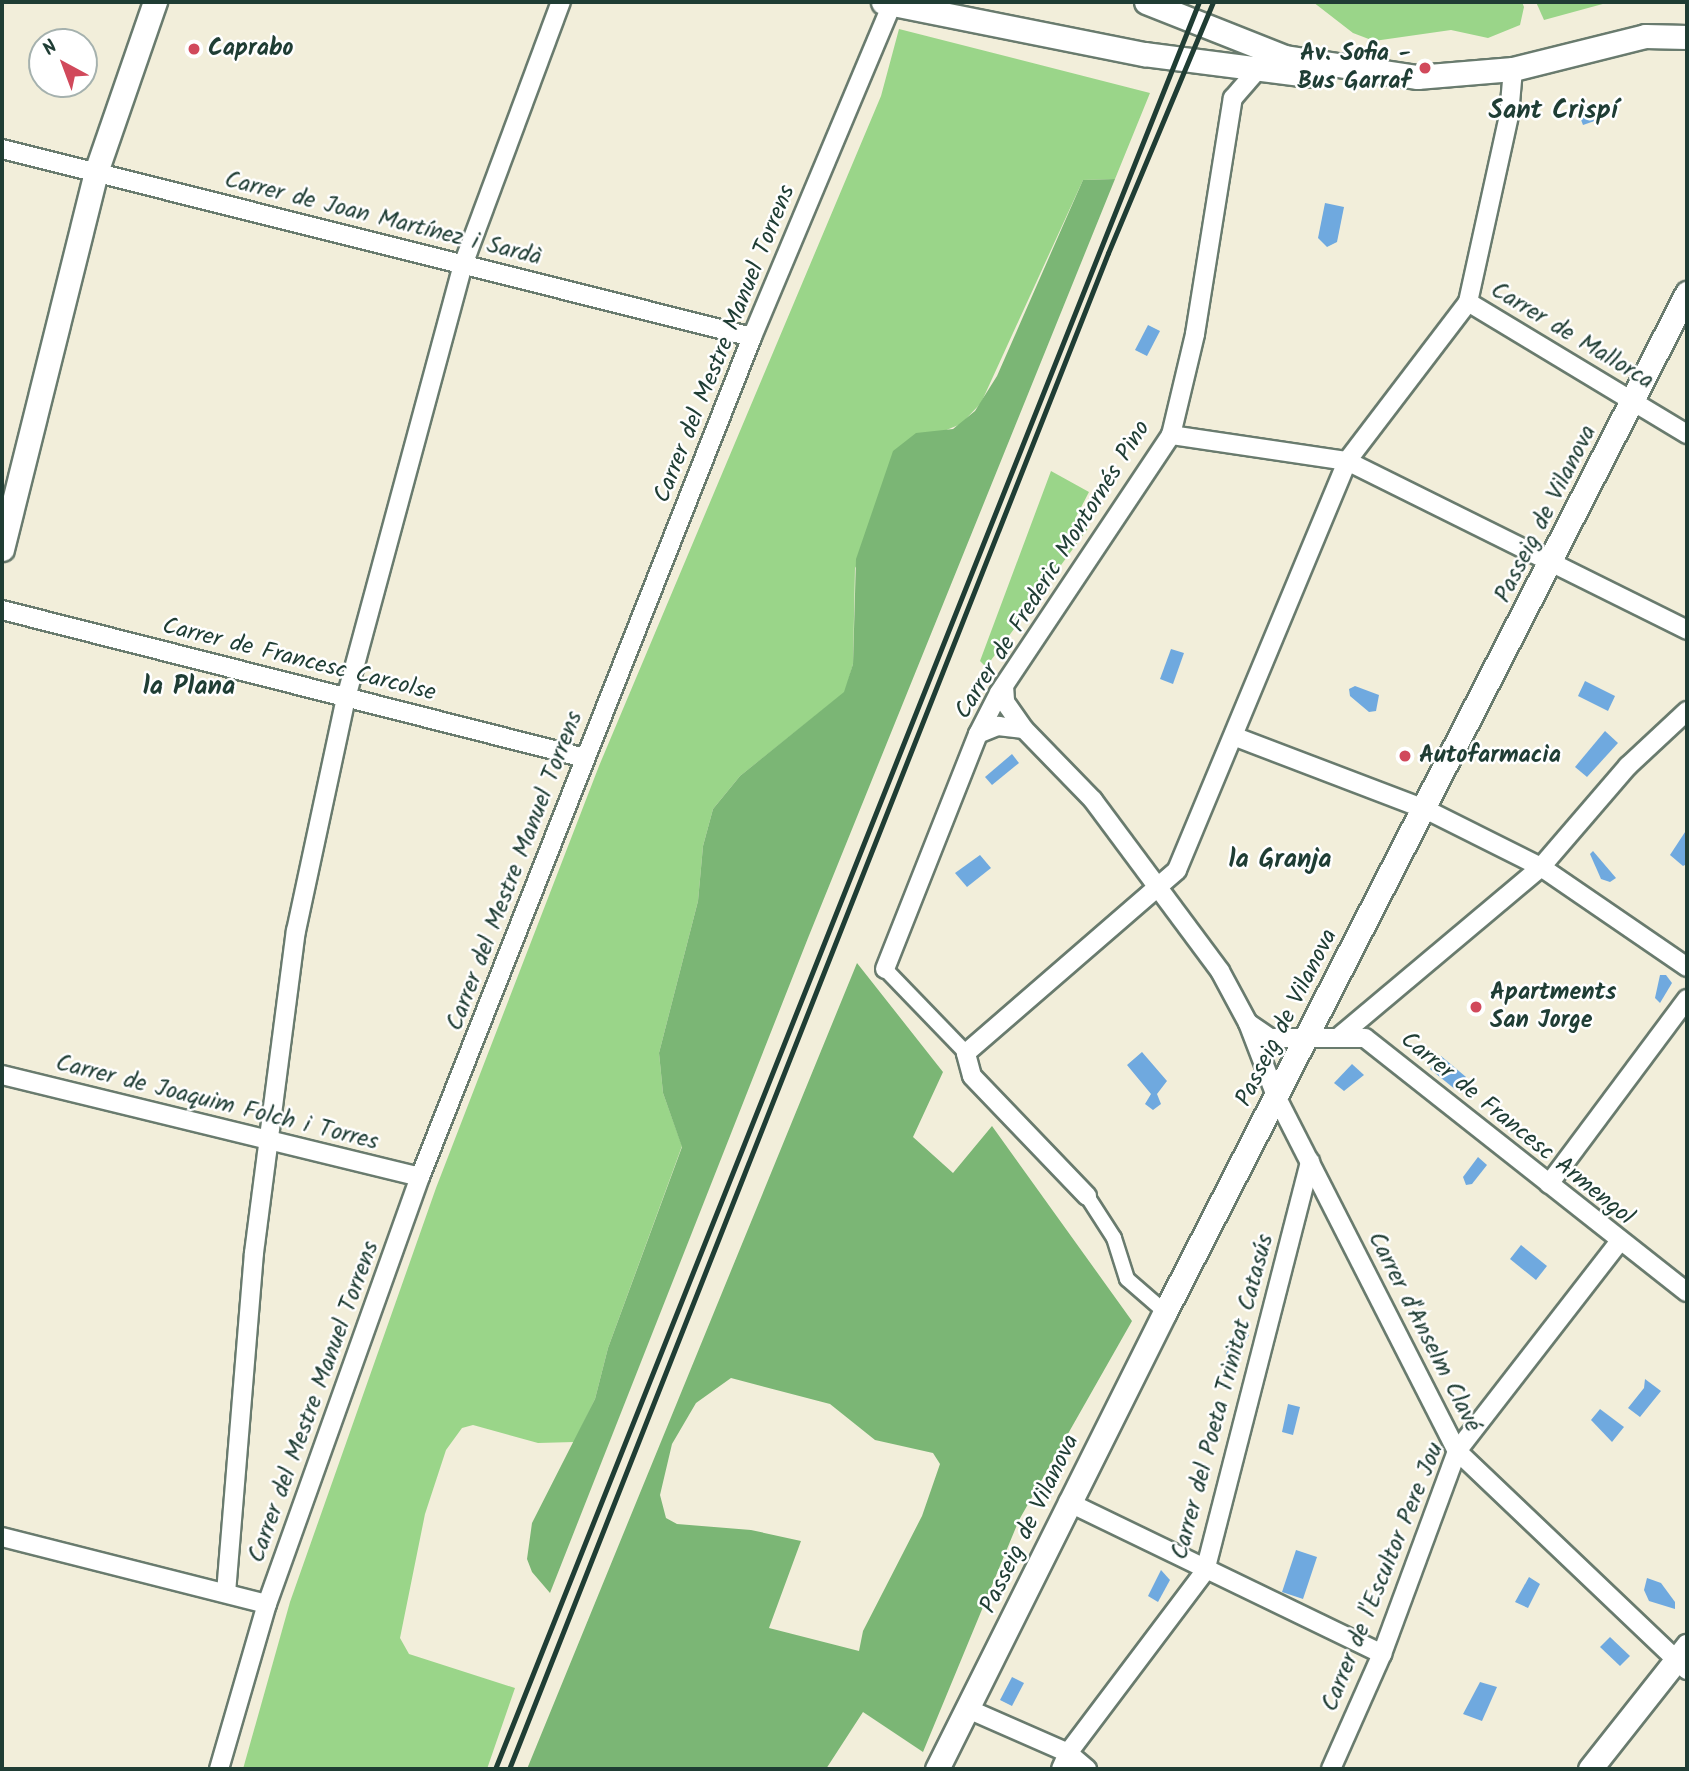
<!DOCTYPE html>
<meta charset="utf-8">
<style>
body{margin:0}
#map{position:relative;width:1689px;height:1771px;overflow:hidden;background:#f2eeda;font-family:Kalam,sans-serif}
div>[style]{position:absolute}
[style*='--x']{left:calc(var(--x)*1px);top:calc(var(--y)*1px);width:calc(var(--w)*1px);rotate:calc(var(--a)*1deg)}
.green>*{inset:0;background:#9ad589}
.forest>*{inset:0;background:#7bb675}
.water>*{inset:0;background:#6fa9df}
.roads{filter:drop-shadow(2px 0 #697b6e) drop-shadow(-2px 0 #697b6e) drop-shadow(0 2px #697b6e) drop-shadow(0 -2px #697b6e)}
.pedestrian>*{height:14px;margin:-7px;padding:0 7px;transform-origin:7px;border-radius:7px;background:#fff}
.minor>*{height:18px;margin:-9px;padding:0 9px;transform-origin:9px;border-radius:9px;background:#fff}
.tertiary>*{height:23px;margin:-11.5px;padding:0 11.5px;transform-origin:11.5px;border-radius:11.5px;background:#fff}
.rail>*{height:5px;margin:-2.5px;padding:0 2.5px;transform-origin:2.5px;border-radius:2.5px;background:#1f3d34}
.dots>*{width:19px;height:19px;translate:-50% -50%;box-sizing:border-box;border:4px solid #fff;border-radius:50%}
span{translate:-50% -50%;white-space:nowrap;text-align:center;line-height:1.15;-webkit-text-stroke:5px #fff;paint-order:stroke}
.poi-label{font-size:24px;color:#1f3d34;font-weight:700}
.left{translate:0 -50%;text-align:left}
.right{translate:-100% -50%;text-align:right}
.street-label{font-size:24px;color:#1f3d34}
.neighbourhood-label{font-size:26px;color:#1f3d34;font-weight:700}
.frame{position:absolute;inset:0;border:4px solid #1f3d34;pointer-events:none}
.north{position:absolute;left:28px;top:28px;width:70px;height:70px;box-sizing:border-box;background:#fff;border:2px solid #a5b1ae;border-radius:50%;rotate:319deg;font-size:19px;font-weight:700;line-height:28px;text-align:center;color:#1f3d34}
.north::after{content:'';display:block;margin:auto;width:24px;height:32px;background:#d1495b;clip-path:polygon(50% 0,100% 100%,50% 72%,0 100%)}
</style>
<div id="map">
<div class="green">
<div style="clip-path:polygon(1313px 2px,1522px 2px,1524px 7px,1520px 25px,1488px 38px,1451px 30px,1374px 41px,1353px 33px)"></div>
<div style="clip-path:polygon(1536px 2px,1610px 2px,1544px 20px)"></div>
<div style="clip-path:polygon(899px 29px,1150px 93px,1115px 179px,1083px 180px,981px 403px,961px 424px,944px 431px,855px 568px,853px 664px,845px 692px,740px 776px,713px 809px,703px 846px,698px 901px,659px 1053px,663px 1093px,682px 1146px,608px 1348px,595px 1399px,574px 1442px,538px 1443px,473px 1425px,462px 1428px,446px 1450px,425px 1514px,400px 1638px,409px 1654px,515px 1688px,487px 1769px,243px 1769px,290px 1602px,436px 1188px,599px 766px,881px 96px)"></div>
<div style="clip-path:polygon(1051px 471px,1089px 492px,1076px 517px,1089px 527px,986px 667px,980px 661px)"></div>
</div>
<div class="forest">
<div style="clip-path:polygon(1115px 179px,808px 938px,550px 1593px,532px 1572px,527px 1559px,532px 1523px,595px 1399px,608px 1348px,682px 1147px,663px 1093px,659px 1053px,698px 901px,703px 846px,713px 809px,740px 776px,844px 692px,853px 664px,856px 559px,893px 451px,916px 433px,953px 429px,975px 411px,997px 376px,1083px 180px)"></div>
<div style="clip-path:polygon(evenodd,857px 963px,943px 1072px,913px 1137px,953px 1173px,992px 1126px,1132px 1321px,1019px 1520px,923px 1752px,863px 1712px,826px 1769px,527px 1769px,857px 963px,731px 1378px,830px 1404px,875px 1440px,933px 1453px,940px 1464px,922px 1516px,863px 1631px,859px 1651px,769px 1628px,801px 1541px,751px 1530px,677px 1524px,666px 1518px,660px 1495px,672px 1444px,696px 1403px,731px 1378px)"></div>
</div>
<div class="water">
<div style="clip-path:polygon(1605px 103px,1612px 108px,1609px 116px,1583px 125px,1578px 112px)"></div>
<div style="clip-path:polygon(1325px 203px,1344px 207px,1337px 242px,1327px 247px,1318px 238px)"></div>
<div style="clip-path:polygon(1148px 325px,1160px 331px,1147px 356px,1135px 350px)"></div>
<div style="clip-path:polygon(1171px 649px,1184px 653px,1173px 684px,1160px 679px)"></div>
<div style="clip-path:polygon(1585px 681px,1615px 696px,1608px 711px,1578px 696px)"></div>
<div style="clip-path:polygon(1355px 686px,1379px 695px,1376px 711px,1369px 712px,1350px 696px,1349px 689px)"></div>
<div style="clip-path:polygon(1605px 731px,1618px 743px,1587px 777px,1575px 767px)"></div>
<div style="clip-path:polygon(1012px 754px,1019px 763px,992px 785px,985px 777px)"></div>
<div style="clip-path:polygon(1687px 829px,1687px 864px,1683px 866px,1670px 855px)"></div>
<div style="clip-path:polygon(1593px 851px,1616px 878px,1610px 882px,1601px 879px,1590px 854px)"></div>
<div style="clip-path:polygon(980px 855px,991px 868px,967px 887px,955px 873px)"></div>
<div style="clip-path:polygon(1660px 975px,1666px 975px,1672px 983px,1660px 1003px,1655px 998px)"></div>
<div style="clip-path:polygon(1142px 1052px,1167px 1081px,1157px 1094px,1161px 1104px,1153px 1110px,1145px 1104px,1151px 1094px,1127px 1065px)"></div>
<div style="clip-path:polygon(1441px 1056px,1466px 1077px,1456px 1090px,1430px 1069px)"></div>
<div style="clip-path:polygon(1352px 1064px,1364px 1075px,1344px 1091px,1334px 1083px)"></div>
<div style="clip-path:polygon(1478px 1157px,1487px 1165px,1472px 1184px,1466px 1185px,1463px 1177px)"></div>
<div style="clip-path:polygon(1521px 1245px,1547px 1266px,1536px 1280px,1510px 1259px)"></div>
<div style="clip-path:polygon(1239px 1330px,1249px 1335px,1236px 1359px,1226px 1354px)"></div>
<div style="clip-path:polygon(1645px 1379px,1661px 1391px,1640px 1417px,1628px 1408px,1644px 1388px)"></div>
<div style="clip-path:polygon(1288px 1404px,1300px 1407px,1293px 1435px,1282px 1432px)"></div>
<div style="clip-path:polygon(1600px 1409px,1624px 1427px,1612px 1442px,1591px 1420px)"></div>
<div style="clip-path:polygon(1296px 1550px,1317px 1557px,1303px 1599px,1282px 1592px)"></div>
<div style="clip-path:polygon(1161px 1570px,1170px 1580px,1158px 1602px,1148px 1596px)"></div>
<div style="clip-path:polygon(1529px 1577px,1540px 1584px,1528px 1608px,1515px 1602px)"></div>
<div style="clip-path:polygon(1647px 1578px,1661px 1583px,1675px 1602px,1675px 1609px,1649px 1601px,1644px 1590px)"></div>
<div style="clip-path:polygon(1610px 1637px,1630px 1656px,1620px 1666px,1600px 1647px)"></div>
<div style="clip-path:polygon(1012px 1677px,1024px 1683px,1012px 1706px,1000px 1700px)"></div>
<div style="clip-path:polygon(1480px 1682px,1497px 1687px,1482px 1721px,1463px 1714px)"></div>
</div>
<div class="roads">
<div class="pedestrian">
<div style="--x:885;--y:969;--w:117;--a:46"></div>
<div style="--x:1087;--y:1196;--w:50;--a:57.3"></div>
<div style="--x:1114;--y:1238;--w:43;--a:72.4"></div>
<div style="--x:1127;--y:1279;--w:50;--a:41"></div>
</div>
<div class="minor">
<div style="--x:2;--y:149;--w:773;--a:14.07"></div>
<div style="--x:1468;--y:302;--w:256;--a:31.1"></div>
<div style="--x:1171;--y:435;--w:178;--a:8.4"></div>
<div style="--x:1347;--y:461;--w:380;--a:26.4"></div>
<div style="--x:2;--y:610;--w:601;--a:14.24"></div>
<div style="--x:1004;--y:686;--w:16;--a:86"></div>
<div style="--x:1005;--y:702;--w:33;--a:55"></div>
<div style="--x:1024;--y:729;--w:99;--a:45.8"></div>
<div style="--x:1093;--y:800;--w:213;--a:53.4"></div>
<div style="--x:1220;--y:971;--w:59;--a:61.7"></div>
<div style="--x:1248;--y:1023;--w:78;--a:69"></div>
<div style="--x:1276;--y:1096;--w:398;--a:63"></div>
<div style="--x:1457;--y:1451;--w:318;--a:43.6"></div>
<div style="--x:978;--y:734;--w:22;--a:-22"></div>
<div style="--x:998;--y:726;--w:26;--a:7"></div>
<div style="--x:1236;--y:737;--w:202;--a:20.9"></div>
<div style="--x:1425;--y:809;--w:130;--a:26.6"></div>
<div style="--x:1541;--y:867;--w:177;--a:34.4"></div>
<div style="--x:885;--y:969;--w:253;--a:-68.4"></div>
<div style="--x:978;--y:734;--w:46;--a:-62.9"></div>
<div style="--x:999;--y:693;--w:310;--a:-56.3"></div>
<div style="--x:1171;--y:435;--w:104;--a:-76.6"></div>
<div style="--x:1195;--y:334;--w:239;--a:-80.9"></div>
<div style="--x:1233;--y:98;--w:37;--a:-49"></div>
<div style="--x:1248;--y:1023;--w:27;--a:34"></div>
<div style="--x:1270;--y:1038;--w:95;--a:0"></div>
<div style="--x:1365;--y:1038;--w:410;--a:38.3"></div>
<div style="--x:1341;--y:1035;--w:261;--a:-40"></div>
<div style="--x:1541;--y:867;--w:133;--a:-49.3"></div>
<div style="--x:1628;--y:766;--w:81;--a:-43"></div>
<div style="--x:2;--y:1075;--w:430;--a:13.7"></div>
<div style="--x:1549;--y:1184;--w:231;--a:-53.3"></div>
<div style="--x:1087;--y:1196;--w:166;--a:-133.8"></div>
<div style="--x:972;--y:1076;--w:24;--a:-105"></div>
<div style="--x:966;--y:1053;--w:279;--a:-40.9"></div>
<div style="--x:1177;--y:870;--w:443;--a:-67.4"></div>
<div style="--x:1347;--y:461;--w:200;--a:-52.7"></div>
<div style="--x:1468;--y:302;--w:191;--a:-77.6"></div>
<div style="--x:1509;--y:115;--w:46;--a:-85"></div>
<div style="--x:1068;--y:1502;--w:349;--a:25.8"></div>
<div style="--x:2;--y:1537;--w:273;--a:14.2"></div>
<div style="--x:226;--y:1593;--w:341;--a:-85.3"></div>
<div style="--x:254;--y:1253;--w:325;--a:-82.6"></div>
<div style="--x:296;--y:931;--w:238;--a:-77.9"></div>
<div style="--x:346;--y:698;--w:449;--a:-74.9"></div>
<div style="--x:463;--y:265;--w:281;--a:-69.6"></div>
<div style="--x:968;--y:1709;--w:109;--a:23.7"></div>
<div style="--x:1068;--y:1753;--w:25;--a:40"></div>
<div style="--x:219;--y:1769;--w:172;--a:-73.8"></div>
<div style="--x:267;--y:1604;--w:454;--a:-70.3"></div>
<div style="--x:420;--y:1177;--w:903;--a:-68.43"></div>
<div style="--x:752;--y:337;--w:361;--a:-67.2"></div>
<div style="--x:1061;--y:1769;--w:17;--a:-66"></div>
<div style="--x:1068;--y:1753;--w:228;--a:-53"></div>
<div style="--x:1205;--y:1571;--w:423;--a:-75.6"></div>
<div style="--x:1331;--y:1769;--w:126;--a:-66.1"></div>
<div style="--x:1382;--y:1654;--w:216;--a:-69.7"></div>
<div style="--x:1457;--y:1451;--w:264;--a:-52.2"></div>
</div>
<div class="tertiary">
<div style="--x:883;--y:2;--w:266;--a:11.3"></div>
<div style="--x:1144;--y:54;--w:166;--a:7.3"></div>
<div style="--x:1146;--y:2;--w:149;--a:21.6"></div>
<div style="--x:1285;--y:57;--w:134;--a:8.6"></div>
<div style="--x:1417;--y:77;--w:96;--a:-4.8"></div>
<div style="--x:1513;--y:69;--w:136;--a:-14"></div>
<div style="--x:1645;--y:36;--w:42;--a:1.4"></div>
<div style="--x:2;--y:549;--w:389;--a:-76"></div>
<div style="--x:96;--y:172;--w:180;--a:-70.9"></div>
<div style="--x:937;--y:1769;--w:511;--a:-63.49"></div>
<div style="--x:1165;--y:1312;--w:1145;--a:-62.88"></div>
<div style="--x:1590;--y:1769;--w:157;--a:-51.7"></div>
</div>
</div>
<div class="rail">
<div style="--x:495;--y:1769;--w:1902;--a:-68.28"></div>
<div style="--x:509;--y:1769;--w:1630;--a:-68.44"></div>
<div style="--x:1108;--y:253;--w:272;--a:-67.3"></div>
</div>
<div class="dots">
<div style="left:194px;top:49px;background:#d1495b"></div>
<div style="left:1425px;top:68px;background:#d1495b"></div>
<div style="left:1405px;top:756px;background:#d1495b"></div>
<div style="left:1476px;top:1007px;background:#d1495b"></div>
</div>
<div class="poi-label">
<span class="left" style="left:208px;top:49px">Caprabo</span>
<span class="right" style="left:1411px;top:68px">Av. Sofia -<br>Bus Garraf</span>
<span class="left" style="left:1419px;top:756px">Autofarmacia</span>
<span class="left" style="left:1490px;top:1007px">Apartments<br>San Jorge</span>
</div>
<div class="street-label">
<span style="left:383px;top:219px;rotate:14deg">Carrer de Joan Martínez i Sardà</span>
<span style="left:1572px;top:336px;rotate:31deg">Carrer de Mallorca</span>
<span style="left:725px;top:344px;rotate:-68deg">Carrer del Mestre Manuel Torrens</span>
<span style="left:1546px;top:514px;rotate:-63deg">Passeig de Vilanova</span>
<span style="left:1053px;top:570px;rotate:-58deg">Carrer de Frederic Montornés Pino</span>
<span style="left:299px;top:660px;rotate:14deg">Carrer de Francesc Carcolse</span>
<span style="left:515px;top:871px;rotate:-69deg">Carrer del Mestre Manuel Torrens</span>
<span style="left:1287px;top:1018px;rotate:-63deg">Passeig de Vilanova</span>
<span style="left:217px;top:1103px;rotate:14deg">Carrer de Joaquim Folch i Torres</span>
<span style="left:1517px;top:1129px;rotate:39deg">Carrer de Francesc Armengol</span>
<span style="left:1424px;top:1332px;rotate:63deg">Carrer d'Anselm Clavé</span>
<span style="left:1223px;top:1397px;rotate:-75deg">Carrer del Poeta Trinitat Catasús</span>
<span style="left:314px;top:1402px;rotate:-70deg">Carrer del Mestre Manuel Torrens</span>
<span style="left:1030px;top:1524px;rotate:-64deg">Passeig de Vilanova</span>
<span style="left:1383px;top:1577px;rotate:-68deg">Carrer de l'Escultor Pere Jou</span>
</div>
<div class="neighbourhood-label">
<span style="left:1553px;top:112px">Sant Crispí</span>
<span style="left:189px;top:688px">la Plana</span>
<span style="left:1280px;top:861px">la Granja</span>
</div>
<div class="frame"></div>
<div class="north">N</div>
</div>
